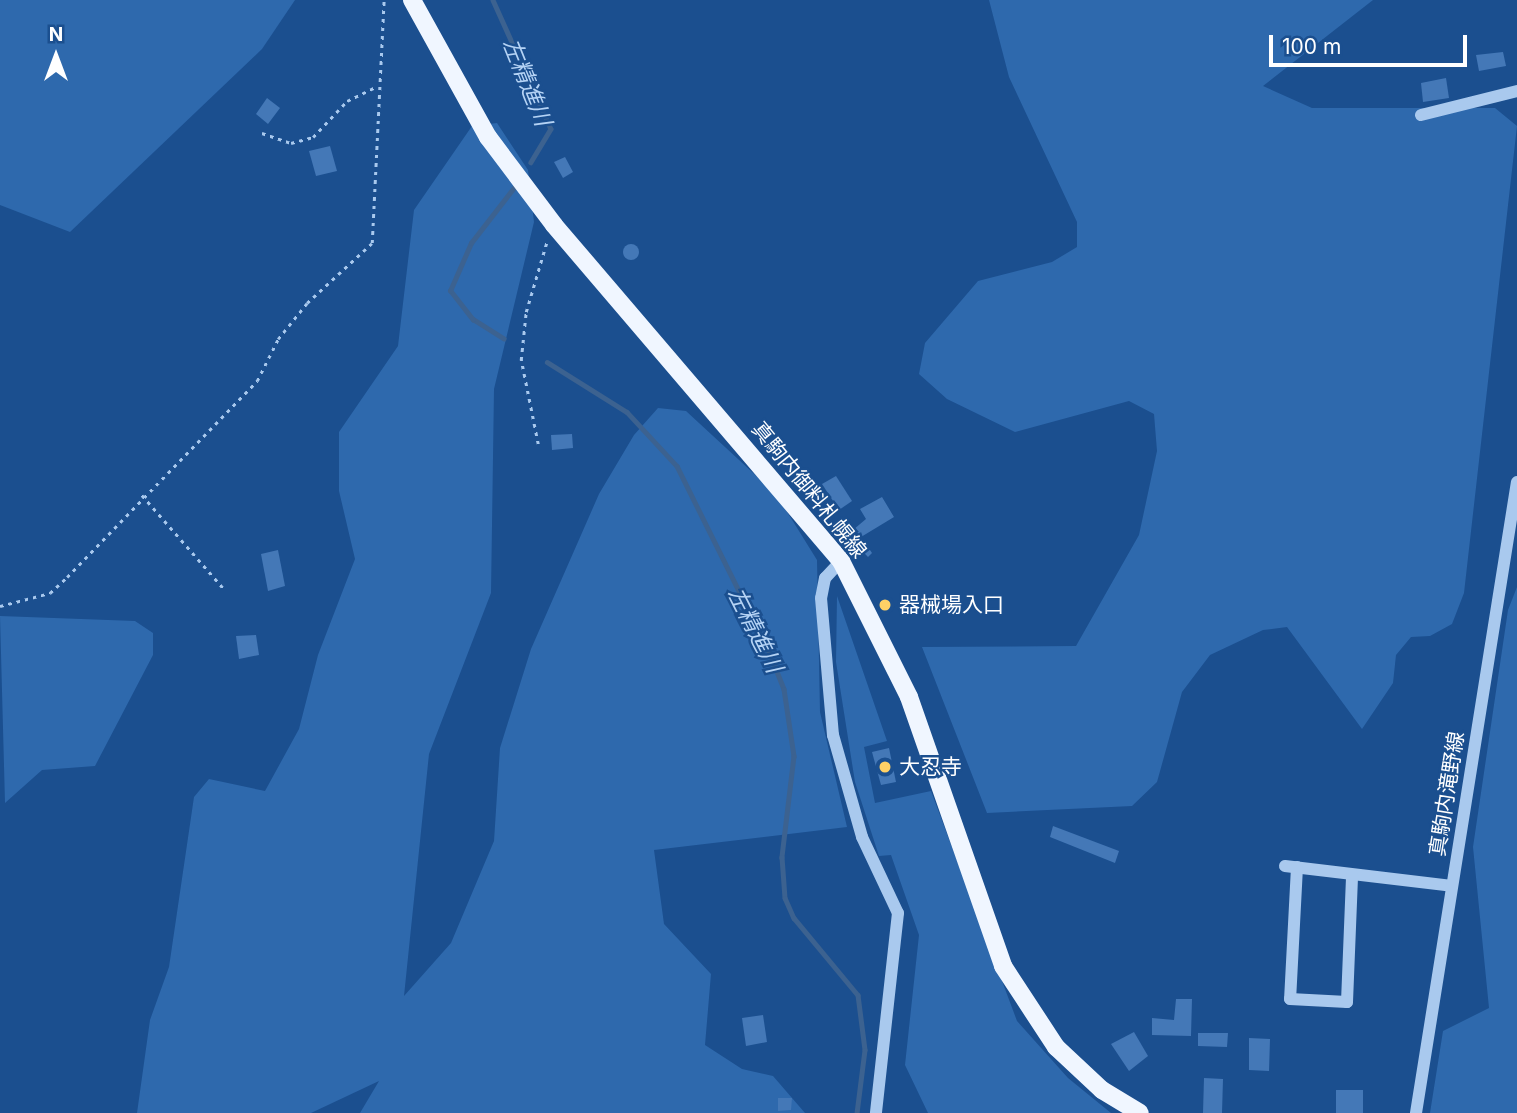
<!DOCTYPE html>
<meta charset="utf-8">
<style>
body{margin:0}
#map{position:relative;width:1517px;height:1113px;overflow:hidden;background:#1b4f8f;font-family:Inter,"Noto Sans JP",sans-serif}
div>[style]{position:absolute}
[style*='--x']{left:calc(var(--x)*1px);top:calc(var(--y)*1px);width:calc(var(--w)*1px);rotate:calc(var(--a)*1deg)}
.green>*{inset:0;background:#2e69ad}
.stream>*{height:4.5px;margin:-2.25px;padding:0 2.25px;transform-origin:2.25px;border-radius:2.25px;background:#3c6290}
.building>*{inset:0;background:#4478b7}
.round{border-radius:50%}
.path>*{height:2.5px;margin-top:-1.25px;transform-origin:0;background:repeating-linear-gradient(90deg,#a9c9ee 0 3.5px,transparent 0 8.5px)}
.minor>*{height:12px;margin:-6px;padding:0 6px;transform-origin:6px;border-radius:6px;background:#a9c9ee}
.major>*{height:18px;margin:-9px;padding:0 9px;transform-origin:9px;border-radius:9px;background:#f0f6ff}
.dots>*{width:19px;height:19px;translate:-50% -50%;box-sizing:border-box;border:4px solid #1b4f8f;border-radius:50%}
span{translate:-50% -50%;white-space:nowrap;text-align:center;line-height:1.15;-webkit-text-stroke:5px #1b4f8f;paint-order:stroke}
.street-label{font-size:21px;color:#fff}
.poi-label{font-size:21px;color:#fff}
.left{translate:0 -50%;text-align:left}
.water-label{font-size:23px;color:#b5d3f5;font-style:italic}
.north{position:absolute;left:21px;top:21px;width:70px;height:70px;-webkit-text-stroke:5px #1b4f8f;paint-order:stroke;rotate:0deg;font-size:19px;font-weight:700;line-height:28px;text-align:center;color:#fff}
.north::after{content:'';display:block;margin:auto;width:24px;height:32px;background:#fff;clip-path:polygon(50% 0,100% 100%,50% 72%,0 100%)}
.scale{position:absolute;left:1269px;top:35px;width:198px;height:32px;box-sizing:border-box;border:4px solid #fff;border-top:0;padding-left:9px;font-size:21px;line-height:24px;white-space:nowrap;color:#fff;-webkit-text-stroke:5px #1b4f8f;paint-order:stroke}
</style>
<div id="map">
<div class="green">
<div style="clip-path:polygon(0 0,295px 0,262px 49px,70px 232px,0 205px)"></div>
<div style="clip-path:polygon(989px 0,1373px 0,1263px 86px,1312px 108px,1495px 108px,1517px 126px,1464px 593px,1452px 624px,1430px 636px,1411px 637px,1396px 655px,1393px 683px,1362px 729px,1287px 627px,1263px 630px,1210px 655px,1182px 692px,1157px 782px,1132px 806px,987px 813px,922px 647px,1076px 646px,1139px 535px,1157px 451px,1154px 414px,1129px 401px,1015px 432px,947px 399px,919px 374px,925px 343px,978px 281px,1052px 262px,1077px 247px,1077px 222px,1009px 77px)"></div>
<div style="clip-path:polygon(497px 123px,528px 170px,534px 222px,494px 389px,491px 593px,429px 754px,404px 996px,451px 943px,494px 841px,500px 748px,531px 649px,599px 494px,634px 435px,658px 408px,686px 411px,776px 494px,817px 560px,820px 712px,847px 827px,654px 850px,664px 924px,711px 974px,705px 1045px,742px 1069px,773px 1076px,805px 1113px,360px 1113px,379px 1081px,311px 1113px,137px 1113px,150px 1020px,169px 967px,194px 797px,209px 779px,265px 791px,299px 729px,318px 655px,355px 559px,339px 491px,339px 432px,398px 346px,414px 210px,472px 126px)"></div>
<div style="clip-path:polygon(1517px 587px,1517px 1113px,1430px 1113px,1443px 1031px,1489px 1008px,1473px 847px,1508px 610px)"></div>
<div style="clip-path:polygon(837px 596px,887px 741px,864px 747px,875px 803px,931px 791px,1017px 1021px,1068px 1078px,1111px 1113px,928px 1113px,905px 1065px,919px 935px,891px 855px,879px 856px,855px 782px,836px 662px)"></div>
<div style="clip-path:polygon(0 616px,135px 621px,153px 633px,153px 655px,95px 766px,42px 770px,5px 803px)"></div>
</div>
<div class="stream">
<div style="--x:493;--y:0;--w:141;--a:65.8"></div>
<div style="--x:551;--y:129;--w:39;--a:121"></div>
<div style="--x:504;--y:339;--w:36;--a:-148"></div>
<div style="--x:473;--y:320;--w:37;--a:-128"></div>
<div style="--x:450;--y:291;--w:52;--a:-66.4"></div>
<div style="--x:471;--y:243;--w:73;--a:-52.2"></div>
<div style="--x:547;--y:362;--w:94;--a:32"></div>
<div style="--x:627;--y:412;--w:74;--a:47.2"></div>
<div style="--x:677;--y:466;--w:204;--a:63.6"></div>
<div style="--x:768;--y:649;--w:43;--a:68.2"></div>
<div style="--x:784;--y:689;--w:68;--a:81.5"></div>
<div style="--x:794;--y:756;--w:102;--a:96.8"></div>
<div style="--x:782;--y:857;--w:41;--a:85.8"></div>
<div style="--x:785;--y:898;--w:22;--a:66"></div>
<div style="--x:794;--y:918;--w:100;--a:50.3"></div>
<div style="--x:858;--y:995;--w:55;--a:82.7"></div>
<div style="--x:865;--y:1050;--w:64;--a:97.2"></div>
</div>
<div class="building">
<div style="clip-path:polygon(1503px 52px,1506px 66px,1479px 71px,1476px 55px)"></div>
<div style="clip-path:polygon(1446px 78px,1449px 98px,1423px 102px,1421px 83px)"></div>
<div style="clip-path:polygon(267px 98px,280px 108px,268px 124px,256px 114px)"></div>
<div style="clip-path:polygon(330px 146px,337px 171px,316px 176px,309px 151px)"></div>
<div style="clip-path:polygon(565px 157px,573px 172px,563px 178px,554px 162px)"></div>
<div class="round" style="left:623px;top:244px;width:16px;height:16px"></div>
<div style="clip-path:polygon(572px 434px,573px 448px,552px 450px,551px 435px)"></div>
<div style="clip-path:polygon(836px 476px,852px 501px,839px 510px,822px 484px)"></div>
<div style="clip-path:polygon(882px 497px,894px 517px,861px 537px,872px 553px,868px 557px,847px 535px,866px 519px,860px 509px)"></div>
<div style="clip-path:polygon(278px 550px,285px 586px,268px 591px,261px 554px)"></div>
<div style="clip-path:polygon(256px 635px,259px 655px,239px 659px,236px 636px)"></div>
<div style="clip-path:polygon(889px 748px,896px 782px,881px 785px,872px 752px)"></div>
<div style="clip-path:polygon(1053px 826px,1119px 851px,1115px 863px,1050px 837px)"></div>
<div style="clip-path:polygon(1176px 999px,1192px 999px,1191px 1036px,1152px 1035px,1152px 1018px,1174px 1020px)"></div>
<div style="clip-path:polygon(763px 1015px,767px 1042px,746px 1046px,742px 1018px)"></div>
<div style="clip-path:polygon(1134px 1032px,1148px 1056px,1129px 1071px,1111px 1044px)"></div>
<div style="clip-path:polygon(1198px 1033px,1228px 1033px,1227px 1047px,1198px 1046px)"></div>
<div style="clip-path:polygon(1249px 1038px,1270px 1039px,1269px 1071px,1249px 1070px)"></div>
<div style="clip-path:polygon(1204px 1078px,1223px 1079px,1222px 1113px,1203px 1113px)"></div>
<div style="clip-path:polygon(1336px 1090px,1363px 1090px,1363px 1113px,1336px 1113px)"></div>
<div style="clip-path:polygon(778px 1098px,792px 1098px,791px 1110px,778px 1111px)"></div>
</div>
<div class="path">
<div style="--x:262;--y:133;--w:31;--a:19"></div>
<div style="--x:291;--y:143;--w:23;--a:-15"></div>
<div style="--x:313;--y:137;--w:50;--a:-46.6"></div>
<div style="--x:347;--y:101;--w:32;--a:-26"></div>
<div style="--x:538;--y:444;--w:86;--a:-101.4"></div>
<div style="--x:521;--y:360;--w:48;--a:-84.1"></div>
<div style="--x:526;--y:312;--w:74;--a:-73.5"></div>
<div style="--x:142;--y:495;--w:123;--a:48.9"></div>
<div style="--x:0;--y:606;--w:52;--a:-14.6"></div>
<div style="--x:50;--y:593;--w:23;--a:-43"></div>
<div style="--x:67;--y:577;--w:273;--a:-45.9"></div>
<div style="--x:257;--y:381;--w:47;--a:-63.4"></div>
<div style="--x:278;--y:339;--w:46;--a:-51.1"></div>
<div style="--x:307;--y:303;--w:88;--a:-42.7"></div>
<div style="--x:372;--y:243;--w:243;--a:-87.2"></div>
</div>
<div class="minor">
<div style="--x:1421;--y:115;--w:99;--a:-14"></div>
<div style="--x:841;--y:561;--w:23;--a:133"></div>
<div style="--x:825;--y:578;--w:20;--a:101"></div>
<div style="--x:821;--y:598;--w:138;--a:85"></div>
<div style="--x:833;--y:735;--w:106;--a:74.1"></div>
<div style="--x:862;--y:837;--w:84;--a:64.7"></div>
<div style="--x:898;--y:913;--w:201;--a:96.3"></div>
<div style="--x:1285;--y:866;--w:168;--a:6.8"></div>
<div style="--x:1297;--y:867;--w:132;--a:93"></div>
<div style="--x:1290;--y:999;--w:57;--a:3"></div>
<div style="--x:1347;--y:1002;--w:127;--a:-87.7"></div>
<div style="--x:1416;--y:1113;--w:639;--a:-80.91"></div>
</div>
<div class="major">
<div style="--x:412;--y:0;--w:157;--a:61"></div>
<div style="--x:488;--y:137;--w:110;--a:53.1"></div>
<div style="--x:554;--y:225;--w:442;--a:49.5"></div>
<div style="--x:841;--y:561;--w:152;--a:63.4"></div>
<div style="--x:909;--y:697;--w:285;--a:70.7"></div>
<div style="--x:1003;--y:966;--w:97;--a:56.8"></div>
<div style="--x:1056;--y:1047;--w:63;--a:43.1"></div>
<div style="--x:1102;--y:1090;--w:44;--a:31.2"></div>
</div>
<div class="dots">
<div style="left:885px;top:605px;background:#ffd166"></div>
<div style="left:885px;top:767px;background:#ffd166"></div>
</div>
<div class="street-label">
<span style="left:809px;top:490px;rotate:51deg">真駒内御料札幌線</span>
<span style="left:1447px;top:794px;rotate:-81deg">真駒内滝野線</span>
</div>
<div class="poi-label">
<span class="left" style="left:899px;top:605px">器械場入口</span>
<span class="left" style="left:899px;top:767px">大忍寺</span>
</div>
<div class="water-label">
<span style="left:527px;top:82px;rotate:68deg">左精進川</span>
<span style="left:755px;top:630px;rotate:63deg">左精進川</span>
</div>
<div class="north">N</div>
<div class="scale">100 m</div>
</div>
